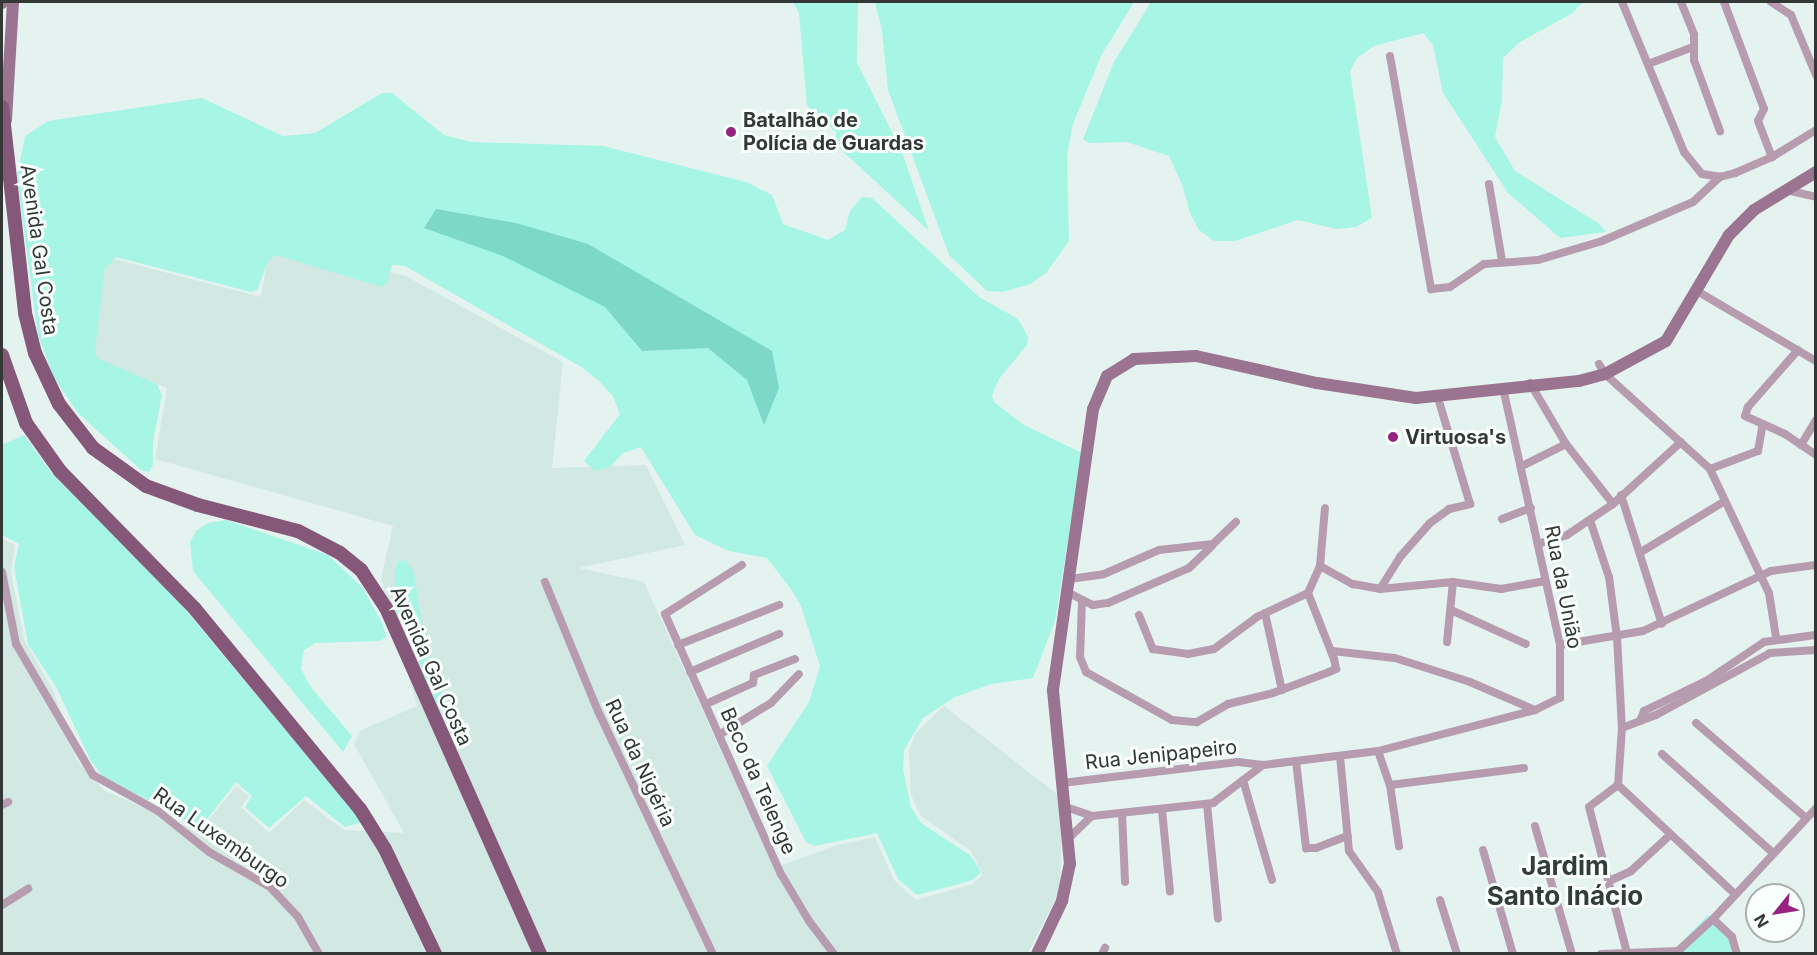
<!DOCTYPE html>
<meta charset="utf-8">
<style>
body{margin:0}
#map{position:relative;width:1817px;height:955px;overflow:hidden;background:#e5f3f0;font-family:Inter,sans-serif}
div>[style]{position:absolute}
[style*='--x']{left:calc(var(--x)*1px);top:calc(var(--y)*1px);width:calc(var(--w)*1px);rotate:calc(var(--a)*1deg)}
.built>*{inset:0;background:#d2e8e3}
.green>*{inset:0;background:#a6f5e5}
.water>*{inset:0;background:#7ed8c7}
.street>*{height:8px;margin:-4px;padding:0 4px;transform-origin:4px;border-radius:4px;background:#b79caf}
.secondary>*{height:12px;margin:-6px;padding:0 6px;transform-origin:6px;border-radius:6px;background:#9a7490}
.primary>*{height:14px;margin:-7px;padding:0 7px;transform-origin:7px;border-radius:7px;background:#855779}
.dots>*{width:16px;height:16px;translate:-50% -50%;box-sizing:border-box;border:3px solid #f9fffd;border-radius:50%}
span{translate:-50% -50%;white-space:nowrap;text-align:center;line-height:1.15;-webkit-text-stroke:6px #f9fffd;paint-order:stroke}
.poi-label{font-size:20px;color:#333837;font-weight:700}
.left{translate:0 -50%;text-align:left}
.street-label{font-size:20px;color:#333837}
.district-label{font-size:26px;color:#323d3a;font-weight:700}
.frame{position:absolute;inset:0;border:3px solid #333837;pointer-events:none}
.north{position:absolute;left:1745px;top:883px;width:60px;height:60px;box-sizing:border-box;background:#f9fffd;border:2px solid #aaafae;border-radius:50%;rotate:240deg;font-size:16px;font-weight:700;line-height:24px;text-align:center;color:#333837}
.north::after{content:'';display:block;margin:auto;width:21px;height:27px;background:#962381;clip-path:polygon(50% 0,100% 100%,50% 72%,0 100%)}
</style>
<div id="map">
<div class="built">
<div style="clip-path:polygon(269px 251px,404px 275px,563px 362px,552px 468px,646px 465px,685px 545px,579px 568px,644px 582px,774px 868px,838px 845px,875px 837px,894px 880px,916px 900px,972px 884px,983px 875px,971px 851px,921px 816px,911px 795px,909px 750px,916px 733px,944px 706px,1058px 795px,1062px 814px,1060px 890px,1028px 953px,2px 954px,2px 538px,15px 545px,11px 572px,24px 640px,53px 690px,77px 761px,105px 791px,199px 832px,236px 786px,249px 796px,241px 807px,269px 833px,304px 800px,344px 830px,404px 833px,354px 744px,361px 730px,417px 706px,381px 578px,393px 526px,155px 459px,167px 388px,93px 359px,102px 256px,261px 297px)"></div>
</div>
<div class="green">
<div style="clip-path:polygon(793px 2px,858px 2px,857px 63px,902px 152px,929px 231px,836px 145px,836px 132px,807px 106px,799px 13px)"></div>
<div style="clip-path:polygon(875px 2px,1134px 2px,1101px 56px,1073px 124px,1067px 155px,1069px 241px,1046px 273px,1030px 284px,1003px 292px,987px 291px,949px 255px,888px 90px,882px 31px)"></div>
<div style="clip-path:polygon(1151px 2px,1583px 2px,1571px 14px,1520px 42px,1503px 58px,1502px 100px,1495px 137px,1515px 171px,1598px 223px,1606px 232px,1560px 238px,1508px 193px,1443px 93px,1433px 45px,1423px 33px,1374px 46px,1357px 58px,1350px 71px,1372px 218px,1356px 227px,1337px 229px,1298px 220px,1235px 241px,1214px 241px,1199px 230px,1190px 213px,1182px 184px,1169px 156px,1127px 142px,1089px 143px,1083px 139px,1114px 62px)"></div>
<div style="clip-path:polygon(382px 93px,392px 93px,444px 135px,471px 142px,603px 146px,746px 182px,772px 195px,783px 224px,828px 240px,845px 230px,850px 211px,862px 197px,872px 198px,979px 297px,1018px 319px,1028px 337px,1027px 345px,999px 379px,992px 395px,994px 402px,1024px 425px,1082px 453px,1055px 621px,1033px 678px,991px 684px,955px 697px,923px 718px,904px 750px,903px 769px,911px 807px,921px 823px,971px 856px,981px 872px,973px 880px,917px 895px,898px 879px,877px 833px,815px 846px,806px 842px,767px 766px,809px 702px,820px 666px,801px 606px,791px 589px,767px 558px,729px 551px,695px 535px,641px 447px,623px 453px,610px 467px,595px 471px,584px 461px,620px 414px,613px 396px,600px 382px,583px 368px,405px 266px,392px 265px,387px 284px,382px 287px,276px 255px,269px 259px,257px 290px,251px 292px,116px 257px,105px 269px,95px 350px,97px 358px,157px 384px,162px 395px,153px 442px,153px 465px,149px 472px,141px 470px,78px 413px,54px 378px,38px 335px,17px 176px,25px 136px,48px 121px,202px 98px,283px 136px,315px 133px)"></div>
<div style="clip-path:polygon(24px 435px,53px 475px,160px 579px,362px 822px,345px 827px,306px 796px,269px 828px,245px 807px,252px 796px,236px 782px,201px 827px,182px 819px,167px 800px,148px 800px,104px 778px,91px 761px,56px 687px,28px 644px,14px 567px,19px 544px,2px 535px,2px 445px)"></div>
<div style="clip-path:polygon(226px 520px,328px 555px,363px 588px,383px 625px,386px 637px,380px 641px,315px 643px,304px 650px,301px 669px,310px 686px,352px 736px,343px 752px,193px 571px,190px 542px,196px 531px,208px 523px)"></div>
<div style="clip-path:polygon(405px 560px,414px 572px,424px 640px,444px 698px,438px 706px,397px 611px,395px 571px,398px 562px)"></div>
<div style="clip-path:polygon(1708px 915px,1729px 938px,1735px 954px,1683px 953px,1677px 947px)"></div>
</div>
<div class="water">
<div style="clip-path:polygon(436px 209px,516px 223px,588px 244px,772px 351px,779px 388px,764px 425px,747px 380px,708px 348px,642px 351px,605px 307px,503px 256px,424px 228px)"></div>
</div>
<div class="street">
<div style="--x:1622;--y:2;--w:162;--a:67.5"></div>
<div style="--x:1684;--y:152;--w:28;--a:51"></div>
<div style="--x:1702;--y:174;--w:18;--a:9"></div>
<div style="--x:1720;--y:177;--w:16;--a:-15"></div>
<div style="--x:1735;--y:173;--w:40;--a:-23.4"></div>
<div style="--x:1772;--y:157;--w:52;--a:-31.5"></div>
<div style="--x:1681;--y:2;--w:35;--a:68"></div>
<div style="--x:1694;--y:35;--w:25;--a:90"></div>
<div style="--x:1694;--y:60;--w:76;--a:69.9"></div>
<div style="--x:1724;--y:2;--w:114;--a:69.5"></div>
<div style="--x:1764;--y:109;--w:13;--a:117"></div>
<div style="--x:1758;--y:121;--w:39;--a:69"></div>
<div style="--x:1771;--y:2;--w:24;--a:33"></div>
<div style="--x:1791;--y:15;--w:65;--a:67.4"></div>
<div style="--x:1390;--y:56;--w:237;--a:80"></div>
<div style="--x:1431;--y:289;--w:19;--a:-6"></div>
<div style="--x:1450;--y:287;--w:41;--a:-34.1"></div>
<div style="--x:1484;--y:264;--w:54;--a:-4.2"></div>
<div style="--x:1538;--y:260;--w:67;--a:-16.5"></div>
<div style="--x:1602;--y:241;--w:99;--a:-23.2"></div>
<div style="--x:1693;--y:202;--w:37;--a:-43"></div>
<div style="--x:1648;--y:64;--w:48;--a:-20.7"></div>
<div style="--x:1489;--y:184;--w:78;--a:80.4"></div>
<div style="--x:1786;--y:190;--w:31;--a:13"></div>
<div style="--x:1697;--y:291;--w:138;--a:30.5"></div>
<div style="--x:1798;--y:350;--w:76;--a:131.3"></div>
<div style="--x:1748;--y:407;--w:9;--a:108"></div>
<div style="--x:1745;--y:416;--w:44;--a:24.2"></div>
<div style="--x:1785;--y:434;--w:37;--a:34"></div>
<div style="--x:1599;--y:364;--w:12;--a:59"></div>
<div style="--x:1605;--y:374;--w:142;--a:42.1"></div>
<div style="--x:1710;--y:469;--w:137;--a:64.6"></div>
<div style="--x:1769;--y:593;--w:45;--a:81"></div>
<div style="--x:1530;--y:383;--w:71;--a:59.5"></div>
<div style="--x:1566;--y:444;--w:76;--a:51.9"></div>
<div style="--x:1801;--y:445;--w:29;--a:-59"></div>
<div style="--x:1522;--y:466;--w:49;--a:-26.6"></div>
<div style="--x:1710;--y:469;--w:51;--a:-20.6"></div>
<div style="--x:1758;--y:451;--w:27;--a:-80"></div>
<div style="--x:1621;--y:495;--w:135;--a:72.4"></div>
<div style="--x:1502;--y:519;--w:31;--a:-21"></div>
<div style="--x:1590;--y:520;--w:60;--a:71.6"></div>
<div style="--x:1609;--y:577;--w:61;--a:82.4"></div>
<div style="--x:1617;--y:637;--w:91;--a:86.9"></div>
<div style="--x:1622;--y:728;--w:57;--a:94"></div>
<div style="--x:1538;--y:544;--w:30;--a:-17"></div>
<div style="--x:1567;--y:535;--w:55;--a:-34"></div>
<div style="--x:1613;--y:504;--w:92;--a:-42.4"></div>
<div style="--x:1641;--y:552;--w:98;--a:-31.3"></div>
<div style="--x:742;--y:565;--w:91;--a:147.5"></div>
<div style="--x:665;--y:614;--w:285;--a:66"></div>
<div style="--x:781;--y:874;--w:55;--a:59.2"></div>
<div style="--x:809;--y:921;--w:41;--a:52.9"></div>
<div style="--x:1320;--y:566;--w:38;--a:29"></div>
<div style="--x:1353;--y:584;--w:27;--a:10"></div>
<div style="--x:1380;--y:589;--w:73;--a:-5.5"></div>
<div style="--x:1453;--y:582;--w:49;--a:8.3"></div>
<div style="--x:1501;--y:589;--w:45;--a:-10.3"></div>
<div style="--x:2;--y:572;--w:73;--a:79"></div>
<div style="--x:16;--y:644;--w:152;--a:59.6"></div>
<div style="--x:93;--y:775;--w:74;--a:29"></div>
<div style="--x:158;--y:811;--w:65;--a:38.8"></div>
<div style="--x:209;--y:852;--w:70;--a:29.8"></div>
<div style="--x:270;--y:887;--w:41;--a:47"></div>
<div style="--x:298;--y:917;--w:43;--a:60.4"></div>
<div style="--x:1070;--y:579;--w:34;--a:-8"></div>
<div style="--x:1104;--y:574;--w:60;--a:-23.6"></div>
<div style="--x:1159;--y:550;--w:54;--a:-6.3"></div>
<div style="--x:1213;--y:544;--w:32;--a:-44"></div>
<div style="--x:545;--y:582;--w:139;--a:67.7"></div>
<div style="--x:598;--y:711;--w:269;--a:64.7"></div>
<div style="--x:1380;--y:589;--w:38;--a:-58"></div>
<div style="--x:1400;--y:557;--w:45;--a:-48.6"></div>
<div style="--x:1430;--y:523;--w:24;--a:-36"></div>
<div style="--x:1449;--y:509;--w:22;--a:-13"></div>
<div style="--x:1470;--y:504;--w:111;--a:-106.8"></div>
<div style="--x:1067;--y:592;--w:29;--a:27"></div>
<div style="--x:1093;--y:605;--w:15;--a:-8"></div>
<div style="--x:1108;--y:603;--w:88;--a:-23.4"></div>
<div style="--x:1189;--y:568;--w:32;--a:-44"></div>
<div style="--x:1082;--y:601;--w:56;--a:92"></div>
<div style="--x:1080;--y:657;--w:16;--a:68"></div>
<div style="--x:1086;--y:672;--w:98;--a:29.2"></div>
<div style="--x:1172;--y:720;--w:25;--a:5"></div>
<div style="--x:1197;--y:722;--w:36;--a:-30"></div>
<div style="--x:1228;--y:704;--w:46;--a:-13.7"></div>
<div style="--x:1273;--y:693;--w:60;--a:-20.6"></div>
<div style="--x:1329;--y:672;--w:8;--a:-23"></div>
<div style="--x:1336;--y:669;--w:10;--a:-101"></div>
<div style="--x:1334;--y:659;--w:71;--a:-111.5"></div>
<div style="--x:1308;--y:593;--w:30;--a:-66"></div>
<div style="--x:1320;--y:566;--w:58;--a:-85.1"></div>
<div style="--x:1451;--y:610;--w:82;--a:24.4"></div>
<div style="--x:1265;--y:613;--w:79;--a:77.6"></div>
<div style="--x:1139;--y:615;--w:37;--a:68"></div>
<div style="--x:1153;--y:649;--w:35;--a:8"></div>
<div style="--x:1188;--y:654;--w:26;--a:-11"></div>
<div style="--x:1214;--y:649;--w:54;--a:-36.7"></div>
<div style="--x:1257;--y:617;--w:56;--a:-25.2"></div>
<div style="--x:1447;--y:642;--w:60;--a:-84.3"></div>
<div style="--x:678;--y:645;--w:109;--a:-21.6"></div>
<div style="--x:1560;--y:645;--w:84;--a:-9.6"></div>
<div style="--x:1643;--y:631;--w:141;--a:-25.1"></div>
<div style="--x:1771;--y:571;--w:45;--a:-7.6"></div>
<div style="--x:1332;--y:651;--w:63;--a:6.3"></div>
<div style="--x:1395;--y:658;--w:79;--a:17.7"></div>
<div style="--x:1470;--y:682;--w:71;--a:23.3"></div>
<div style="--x:1535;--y:710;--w:28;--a:-26"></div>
<div style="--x:1560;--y:698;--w:53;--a:-90"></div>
<div style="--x:1560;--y:645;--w:264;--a:-102.5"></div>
<div style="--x:690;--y:672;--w:97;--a:-23.1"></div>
<div style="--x:706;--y:704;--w:51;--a:-24.1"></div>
<div style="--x:753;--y:683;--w:8;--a:-83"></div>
<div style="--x:754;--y:675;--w:44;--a:-21.3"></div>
<div style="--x:1640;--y:721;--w:11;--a:-68"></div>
<div style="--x:1644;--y:711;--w:69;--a:-25.8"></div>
<div style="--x:1706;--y:681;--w:70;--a:-33.9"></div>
<div style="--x:1764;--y:642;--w:52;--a:-7.7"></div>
<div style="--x:1696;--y:723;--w:145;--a:40.8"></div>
<div style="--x:1622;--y:728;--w:36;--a:-21"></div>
<div style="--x:1656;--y:715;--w:130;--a:-28.5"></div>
<div style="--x:1770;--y:653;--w:46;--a:-3.7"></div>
<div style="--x:719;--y:735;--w:61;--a:-31.6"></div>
<div style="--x:771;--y:703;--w:40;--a:-46"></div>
<div style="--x:1378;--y:751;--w:36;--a:71"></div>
<div style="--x:1390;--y:785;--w:62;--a:81.6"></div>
<div style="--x:1662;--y:754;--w:147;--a:41.7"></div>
<div style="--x:1340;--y:756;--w:95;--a:84.6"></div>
<div style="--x:1349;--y:851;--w:50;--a:54.7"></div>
<div style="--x:1378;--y:892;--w:65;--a:73"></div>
<div style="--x:1296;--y:761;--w:88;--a:83.4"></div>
<div style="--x:1306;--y:848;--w:10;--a:0"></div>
<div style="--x:1316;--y:848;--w:34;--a:-21"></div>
<div style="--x:1243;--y:780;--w:104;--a:73.8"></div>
<div style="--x:1062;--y:783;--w:177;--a:-6.8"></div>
<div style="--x:1238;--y:762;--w:25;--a:7"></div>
<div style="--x:1390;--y:785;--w:135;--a:-7.2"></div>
<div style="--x:1618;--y:785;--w:36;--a:143"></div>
<div style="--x:1589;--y:807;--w:151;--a:75.4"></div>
<div style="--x:1618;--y:785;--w:160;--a:43"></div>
<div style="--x:1207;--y:804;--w:115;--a:84.5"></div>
<div style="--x:2;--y:805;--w:7;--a:-27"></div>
<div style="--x:1066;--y:807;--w:28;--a:19"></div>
<div style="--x:1092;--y:816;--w:122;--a:-6.1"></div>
<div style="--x:1213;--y:803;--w:63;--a:-37.2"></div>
<div style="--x:1263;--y:765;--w:116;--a:-6.9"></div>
<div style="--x:1378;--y:751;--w:162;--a:-14.6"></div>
<div style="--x:1162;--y:810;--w:82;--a:84.4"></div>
<div style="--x:1122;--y:813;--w:69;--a:87.5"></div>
<div style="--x:1535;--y:826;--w:133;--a:73.9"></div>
<div style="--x:1070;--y:837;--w:30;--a:-44"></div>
<div style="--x:1483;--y:850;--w:108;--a:73.9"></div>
<div style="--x:1609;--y:881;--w:24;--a:-24"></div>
<div style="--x:1631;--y:871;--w:53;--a:-42.7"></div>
<div style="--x:1440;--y:900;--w:57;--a:72.5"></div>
<div style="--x:2;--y:905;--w:31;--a:-32"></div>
<div style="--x:1713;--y:919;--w:26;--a:43"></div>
<div style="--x:1732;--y:937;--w:18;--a:74"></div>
<div style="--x:1102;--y:954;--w:7;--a:-63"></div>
<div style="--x:1601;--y:954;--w:77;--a:-2.2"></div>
<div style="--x:1678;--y:951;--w:47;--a:-42.4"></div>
<div style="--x:1713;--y:919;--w:151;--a:-47.1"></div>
</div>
<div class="secondary">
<div style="--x:2;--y:3;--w:1;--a:-45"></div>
<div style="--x:6;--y:120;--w:118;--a:-86.6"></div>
<div style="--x:1037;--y:954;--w:59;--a:-64.7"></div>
<div style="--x:1062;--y:901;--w:38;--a:-78"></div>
<div style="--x:1070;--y:864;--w:175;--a:-95.6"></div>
<div style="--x:1053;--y:690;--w:284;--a:-81.9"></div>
<div style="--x:1093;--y:409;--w:36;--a:-67"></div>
<div style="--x:1107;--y:376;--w:32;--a:-32"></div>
<div style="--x:1134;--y:359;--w:62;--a:-2.8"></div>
<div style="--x:1196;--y:356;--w:124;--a:12.6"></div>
<div style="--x:1317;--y:383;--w:100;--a:8.6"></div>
<div style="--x:1416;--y:398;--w:164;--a:-6"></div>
<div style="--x:1579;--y:381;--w:27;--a:-15"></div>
<div style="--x:1605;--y:374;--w:69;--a:-28.4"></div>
<div style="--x:1666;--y:341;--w:123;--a:-59.3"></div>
<div style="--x:1729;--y:235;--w:35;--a:-45"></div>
<div style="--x:1754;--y:210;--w:73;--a:-31.5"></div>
</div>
<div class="primary">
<div style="--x:2;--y:107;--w:207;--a:83.6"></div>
<div style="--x:25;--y:313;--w:41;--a:76"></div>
<div style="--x:35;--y:353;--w:56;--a:64.8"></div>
<div style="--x:59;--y:404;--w:56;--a:52.3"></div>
<div style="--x:93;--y:448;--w:65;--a:35.6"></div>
<div style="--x:146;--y:486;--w:55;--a:20.1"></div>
<div style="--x:198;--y:505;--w:103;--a:14.6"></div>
<div style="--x:298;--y:531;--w:47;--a:27.6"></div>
<div style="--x:340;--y:553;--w:27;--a:39"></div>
<div style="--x:361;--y:570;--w:45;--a:56.7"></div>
<div style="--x:386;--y:608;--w:379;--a:66"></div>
<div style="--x:2;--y:355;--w:72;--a:70.6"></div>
<div style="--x:26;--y:423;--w:59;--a:54.7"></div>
<div style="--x:60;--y:471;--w:193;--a:45.6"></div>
<div style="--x:195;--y:609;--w:259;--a:50.5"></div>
<div style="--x:360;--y:809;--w:47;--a:58"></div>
<div style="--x:385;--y:849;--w:116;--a:64.5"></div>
</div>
<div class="dots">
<div style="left:731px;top:132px;background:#962381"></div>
<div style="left:1393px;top:437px;background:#962381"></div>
</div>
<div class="poi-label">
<span class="left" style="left:743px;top:132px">Batalhão de<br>Polícia de Guardas</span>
<span class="left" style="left:1405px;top:437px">Virtuosa's</span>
</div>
<div class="street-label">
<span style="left:39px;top:250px;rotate:82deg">Avenida Gal Costa</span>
<span style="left:1563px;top:587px;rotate:79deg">Rua da União</span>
<span style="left:431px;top:666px;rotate:66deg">Avenida Gal Costa</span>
<span style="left:1161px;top:755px;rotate:-6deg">Rua Jenipapeiro</span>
<span style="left:640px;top:763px;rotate:65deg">Rua da Nigéria</span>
<span style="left:758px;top:781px;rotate:66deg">Beco da Telenge</span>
<span style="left:221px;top:838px;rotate:35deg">Rua Luxemburgo</span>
</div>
<div class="district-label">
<span style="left:1565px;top:881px">Jardim<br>Santo Inácio</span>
</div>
<div class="frame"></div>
<div class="north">N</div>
</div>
